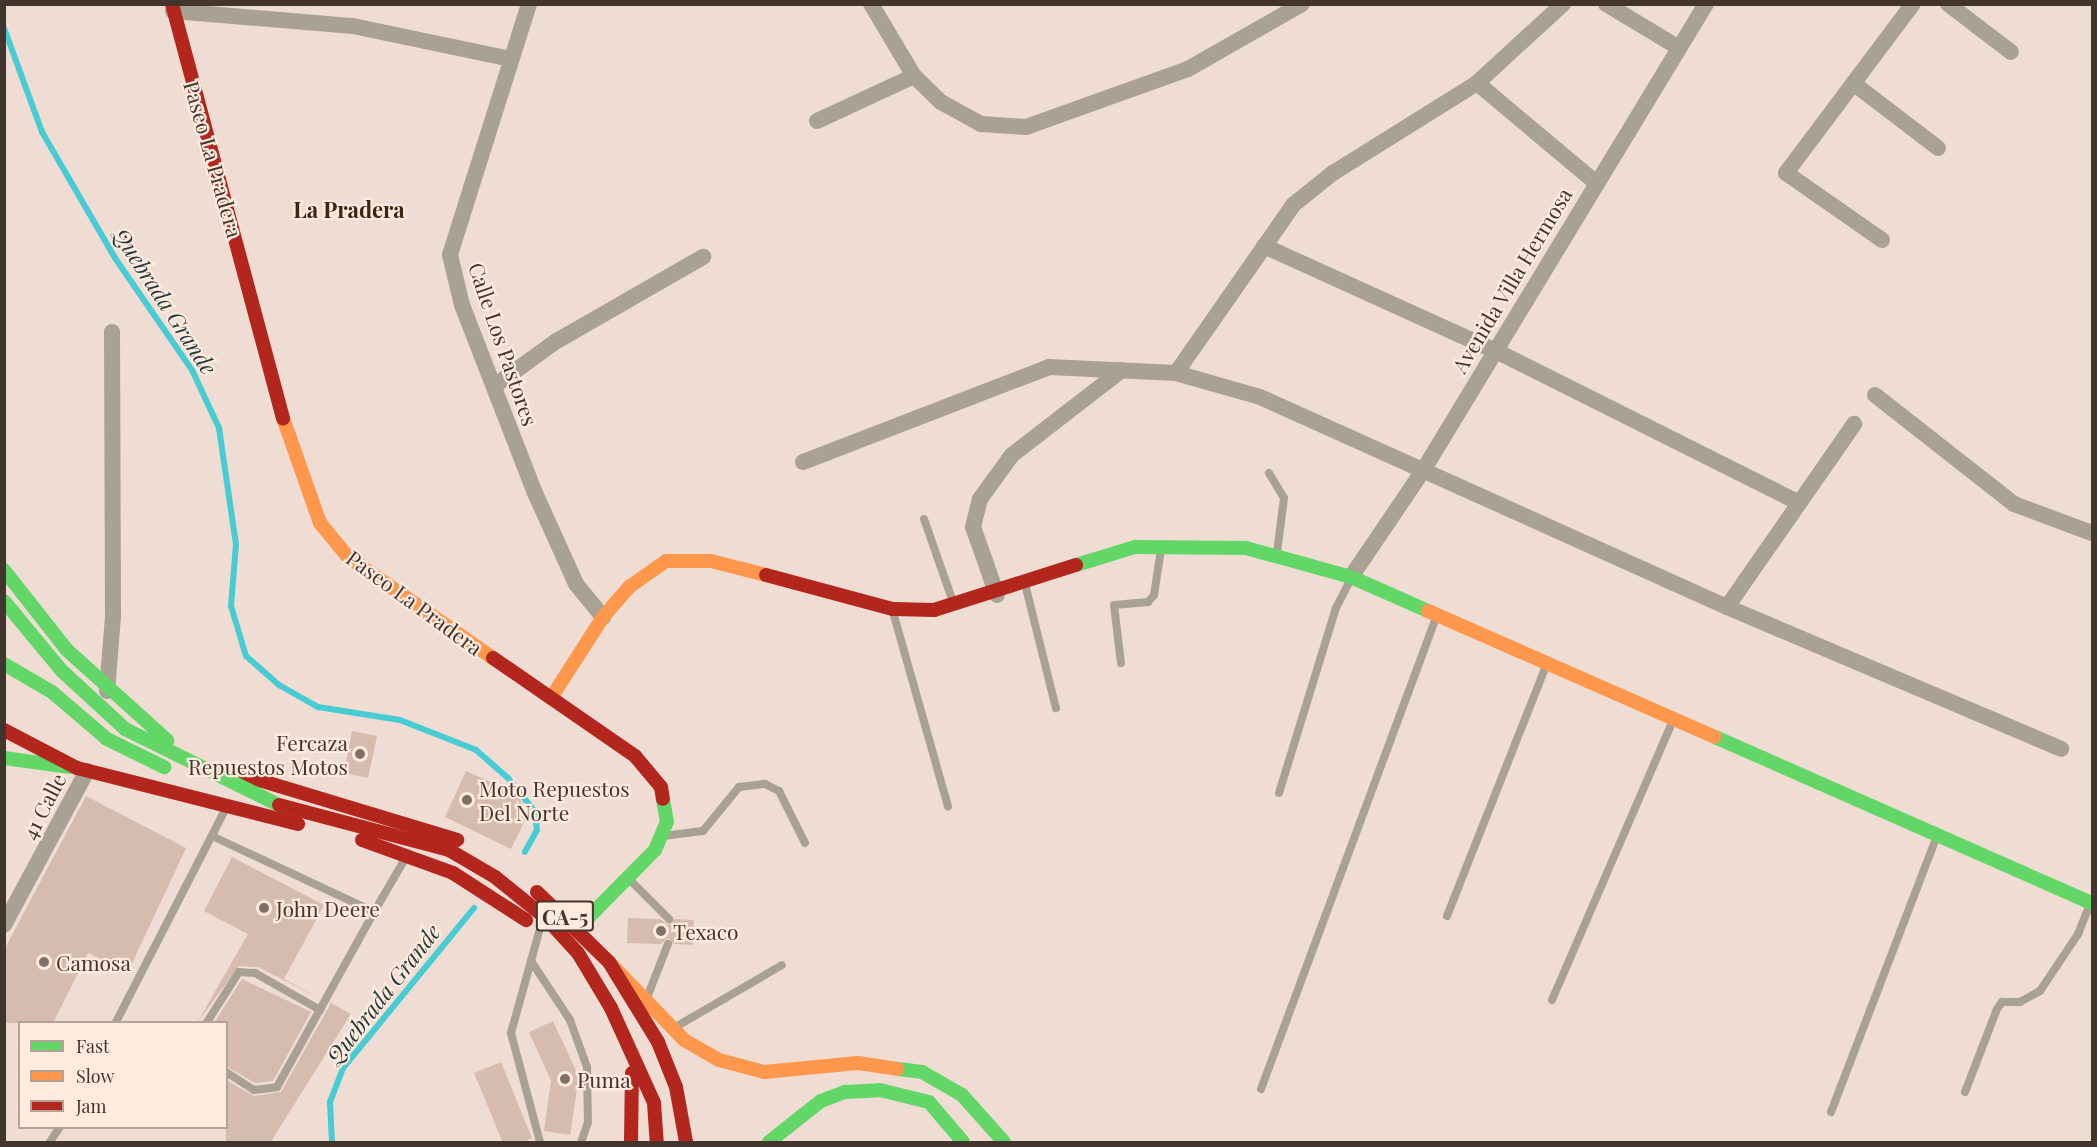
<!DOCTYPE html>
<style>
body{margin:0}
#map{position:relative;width:2097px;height:1147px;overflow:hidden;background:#efdcd3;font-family:"Playfair Display",serif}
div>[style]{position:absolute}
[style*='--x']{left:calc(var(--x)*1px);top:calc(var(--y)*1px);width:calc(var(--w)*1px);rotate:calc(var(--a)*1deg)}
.stream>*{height:6px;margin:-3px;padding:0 3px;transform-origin:3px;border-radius:3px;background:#48ccd4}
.building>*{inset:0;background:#d6bcae}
.lane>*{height:8px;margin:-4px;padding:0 4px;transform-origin:4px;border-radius:4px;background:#a8a194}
.street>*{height:16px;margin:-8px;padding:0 8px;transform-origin:8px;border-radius:8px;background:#a8a194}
.fast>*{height:14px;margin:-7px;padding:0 7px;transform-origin:7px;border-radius:7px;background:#63d668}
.slow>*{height:14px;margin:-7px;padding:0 7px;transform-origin:7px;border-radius:7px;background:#ff974d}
.jam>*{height:14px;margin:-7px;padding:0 7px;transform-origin:7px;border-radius:7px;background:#b3261e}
.fast-bridge>*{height:14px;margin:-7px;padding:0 7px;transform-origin:7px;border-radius:7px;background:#63d668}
.jam-bridge>*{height:14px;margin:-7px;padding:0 7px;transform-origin:7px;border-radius:7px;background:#b3261e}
.dots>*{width:16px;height:16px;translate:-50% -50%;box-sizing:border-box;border:3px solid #ffeade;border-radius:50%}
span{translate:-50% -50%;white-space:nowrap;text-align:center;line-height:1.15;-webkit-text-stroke:4.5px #ffeade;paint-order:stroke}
.shield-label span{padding:2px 4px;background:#ffeade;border:2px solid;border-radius:4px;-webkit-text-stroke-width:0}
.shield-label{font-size:20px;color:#42352d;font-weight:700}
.street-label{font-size:21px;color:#42352d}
.poi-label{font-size:21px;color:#42352d}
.right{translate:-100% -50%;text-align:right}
.left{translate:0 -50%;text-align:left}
.neighbourhood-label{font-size:22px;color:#3e2415;font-weight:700}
.water-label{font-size:22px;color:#213a3d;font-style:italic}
.frame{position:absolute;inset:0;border:6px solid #42352d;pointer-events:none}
.legend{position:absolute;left:18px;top:1021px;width:210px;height:108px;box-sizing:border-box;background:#ffeade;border:2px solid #b3a297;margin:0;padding:8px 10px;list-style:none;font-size:18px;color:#42352d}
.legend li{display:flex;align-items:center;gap:12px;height:30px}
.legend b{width:30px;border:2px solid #b3a297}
</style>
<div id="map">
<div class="stream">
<div style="--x:4;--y:28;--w:111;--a:69.9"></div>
<div style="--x:42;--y:132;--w:146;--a:59.9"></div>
<div style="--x:115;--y:258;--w:136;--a:55.5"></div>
<div style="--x:192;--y:370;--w:64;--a:65"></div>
<div style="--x:219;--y:428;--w:117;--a:81.7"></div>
<div style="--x:236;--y:544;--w:62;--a:94.6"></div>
<div style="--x:231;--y:606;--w:52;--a:73.3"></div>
<div style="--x:246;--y:656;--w:44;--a:41.3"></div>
<div style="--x:279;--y:685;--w:45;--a:29.4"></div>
<div style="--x:318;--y:707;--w:83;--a:9"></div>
<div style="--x:400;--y:720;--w:82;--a:21.5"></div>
<div style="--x:476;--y:750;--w:43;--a:41.2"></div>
<div style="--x:508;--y:778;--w:43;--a:51.5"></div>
<div style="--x:535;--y:812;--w:18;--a:84"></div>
<div style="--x:537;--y:830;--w:25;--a:119"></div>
<div style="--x:332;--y:1142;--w:40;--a:-92.9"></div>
<div style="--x:330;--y:1102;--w:36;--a:-69"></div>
<div style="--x:343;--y:1068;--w:207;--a:-50.7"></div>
</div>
<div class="building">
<div style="clip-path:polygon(352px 731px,377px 736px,368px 778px,344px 773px)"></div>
<div style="clip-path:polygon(466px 771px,518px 794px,527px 816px,511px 849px,445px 817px)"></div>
<div style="clip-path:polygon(86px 796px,186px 848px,128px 972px,88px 953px,53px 1023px,4px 1023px,4px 950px)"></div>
<div style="clip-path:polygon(232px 857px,324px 905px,284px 979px,319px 998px,258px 967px,239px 966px,197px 1023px,248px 934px,204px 911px)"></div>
<div style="clip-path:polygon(628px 918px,660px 919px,668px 925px,675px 919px,694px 920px,693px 945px,674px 944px,668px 938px,661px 944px,627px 943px)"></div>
<div style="clip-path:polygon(242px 979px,311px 1012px,273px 1081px,255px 1083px,226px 1066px,226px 1023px,214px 1023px)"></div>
<div style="clip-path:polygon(331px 1003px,351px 1014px,270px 1143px,226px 1143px,226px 1080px,254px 1096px,281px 1092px)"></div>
<div style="clip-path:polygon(553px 1021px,579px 1077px,570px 1135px,544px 1131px,551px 1081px,529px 1032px)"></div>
<div style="clip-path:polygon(501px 1062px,532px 1138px,522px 1143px,503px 1143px,474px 1073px)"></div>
</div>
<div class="lane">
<div style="--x:1269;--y:473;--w:29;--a:59"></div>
<div style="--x:1284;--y:498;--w:55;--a:97.3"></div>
<div style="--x:924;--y:519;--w:88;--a:70.7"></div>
<div style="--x:1025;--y:584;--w:128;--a:76"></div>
<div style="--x:893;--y:612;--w:202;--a:74.2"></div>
<div style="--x:1121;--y:663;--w:58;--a:-96.9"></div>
<div style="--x:1114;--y:605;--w:34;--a:-5"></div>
<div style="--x:1148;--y:602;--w:9;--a:-49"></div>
<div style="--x:1154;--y:595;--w:47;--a:-81.3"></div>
<div style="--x:1279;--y:793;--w:194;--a:-72.9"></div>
<div style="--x:1336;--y:608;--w:31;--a:-63"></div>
<div style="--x:212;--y:836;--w:179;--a:25.1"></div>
<div style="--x:374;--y:912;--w:61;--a:-59.7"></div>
<div style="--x:663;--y:836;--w:40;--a:-7.1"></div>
<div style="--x:703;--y:831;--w:57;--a:-50.7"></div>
<div style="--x:739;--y:787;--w:26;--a:-7"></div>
<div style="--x:765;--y:784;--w:16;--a:27"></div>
<div style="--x:779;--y:791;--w:58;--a:63.4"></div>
<div style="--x:629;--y:879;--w:57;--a:45"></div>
<div style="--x:1447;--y:916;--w:271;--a:-68.4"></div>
<div style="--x:539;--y:932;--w:105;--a:105.5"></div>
<div style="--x:511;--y:1033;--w:113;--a:75.1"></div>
<div style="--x:531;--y:961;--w:71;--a:56.5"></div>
<div style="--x:570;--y:1020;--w:50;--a:70.1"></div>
<div style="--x:587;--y:1067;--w:55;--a:89"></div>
<div style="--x:588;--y:1122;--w:21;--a:109"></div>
<div style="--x:648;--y:995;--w:55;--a:-68.6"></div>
<div style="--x:1552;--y:1000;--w:305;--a:-66.6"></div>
<div style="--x:116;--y:1022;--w:238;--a:-62.8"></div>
<div style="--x:207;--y:1022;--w:59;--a:-57.4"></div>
<div style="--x:239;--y:972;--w:16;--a:4"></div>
<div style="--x:255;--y:973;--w:75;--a:29.6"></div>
<div style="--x:679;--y:1025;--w:119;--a:-30.2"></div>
<div style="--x:226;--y:1072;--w:33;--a:33"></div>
<div style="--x:254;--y:1090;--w:23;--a:-7"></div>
<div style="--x:277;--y:1087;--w:200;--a:-61"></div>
<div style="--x:1261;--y:1089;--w:506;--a:-69.63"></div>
<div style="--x:1965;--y:1092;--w:89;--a:-68.9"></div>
<div style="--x:1997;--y:1009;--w:9;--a:-54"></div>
<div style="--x:2002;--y:1002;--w:18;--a:0"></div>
<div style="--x:2020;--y:1002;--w:23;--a:-29"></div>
<div style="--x:2040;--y:991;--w:69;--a:-56.3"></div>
<div style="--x:2078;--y:934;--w:31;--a:-68"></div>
<div style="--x:1831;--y:1112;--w:296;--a:-69"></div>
<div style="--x:50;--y:1142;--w:17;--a:-57"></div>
</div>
<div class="street">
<div style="--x:529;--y:4;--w:263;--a:107.5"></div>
<div style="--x:450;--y:255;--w:51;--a:76.5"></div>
<div style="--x:462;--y:305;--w:202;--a:68.8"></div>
<div style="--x:535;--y:493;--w:100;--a:65.7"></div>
<div style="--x:576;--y:584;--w:43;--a:50.7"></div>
<div style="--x:871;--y:4;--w:84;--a:59.2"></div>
<div style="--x:914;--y:76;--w:37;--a:44"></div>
<div style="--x:941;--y:102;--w:46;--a:28.8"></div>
<div style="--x:981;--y:124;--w:45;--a:3.8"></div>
<div style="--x:1026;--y:127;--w:172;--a:-19.7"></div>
<div style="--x:1188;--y:69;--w:131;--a:-29.7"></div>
<div style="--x:1606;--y:4;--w:82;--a:31"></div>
<div style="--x:1948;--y:4;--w:79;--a:37.3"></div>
<div style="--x:173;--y:11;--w:181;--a:4.8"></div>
<div style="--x:353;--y:26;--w:161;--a:11.8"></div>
<div style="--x:1477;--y:83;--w:154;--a:40"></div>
<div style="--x:1853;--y:83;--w:107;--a:37.4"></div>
<div style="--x:817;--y:121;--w:107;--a:-24.9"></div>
<div style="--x:1882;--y:240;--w:117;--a:-145.1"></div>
<div style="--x:1786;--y:173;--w:211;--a:-53.1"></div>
<div style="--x:1264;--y:246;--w:255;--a:24.4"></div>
<div style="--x:1496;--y:351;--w:339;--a:26.6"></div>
<div style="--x:1176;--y:373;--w:205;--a:-55.1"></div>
<div style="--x:1293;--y:205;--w:51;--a:-38.7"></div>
<div style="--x:1333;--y:173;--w:170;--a:-32"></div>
<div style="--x:1477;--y:83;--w:117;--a:-42.6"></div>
<div style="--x:497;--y:384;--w:72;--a:-35.9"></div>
<div style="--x:555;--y:342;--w:171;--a:-29.9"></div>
<div style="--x:1875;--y:395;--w:177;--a:38.1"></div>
<div style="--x:2014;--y:504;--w:83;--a:20.4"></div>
<div style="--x:803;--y:462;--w:264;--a:-21.1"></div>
<div style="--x:1049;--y:367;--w:127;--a:2.7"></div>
<div style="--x:1176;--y:373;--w:87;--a:15.9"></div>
<div style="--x:1260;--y:397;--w:512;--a:24.21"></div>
<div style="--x:1727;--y:607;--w:363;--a:23"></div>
<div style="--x:1351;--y:577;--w:130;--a:-55.9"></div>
<div style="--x:1424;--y:469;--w:544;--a:-58.77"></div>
<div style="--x:997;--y:595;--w:72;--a:-109.4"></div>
<div style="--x:973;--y:527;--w:29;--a:-76"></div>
<div style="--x:980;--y:499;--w:54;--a:-54"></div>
<div style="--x:1012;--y:455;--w:139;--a:-37.7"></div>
<div style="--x:1727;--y:607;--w:223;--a:-55.2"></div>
<div style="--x:107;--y:691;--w:74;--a:-85.4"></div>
<div style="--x:113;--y:617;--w:285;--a:-90.2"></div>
<div style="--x:4;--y:925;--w:175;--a:-61.7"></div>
</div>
<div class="fast">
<div style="--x:1076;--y:565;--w:62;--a:-17"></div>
<div style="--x:1135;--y:547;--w:111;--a:0.5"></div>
<div style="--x:1246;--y:548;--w:109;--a:15.4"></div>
<div style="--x:1351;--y:577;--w:84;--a:23.8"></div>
<div style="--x:4;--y:570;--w:102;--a:51.8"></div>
<div style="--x:67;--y:650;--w:135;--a:42"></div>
<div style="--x:4;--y:664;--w:56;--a:30.3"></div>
<div style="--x:52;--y:692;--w:72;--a:40.5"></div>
<div style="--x:107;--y:739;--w:64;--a:26.2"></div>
<div style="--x:1715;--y:737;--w:412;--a:23.8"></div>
<div style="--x:4;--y:758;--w:67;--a:7.8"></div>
<div style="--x:579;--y:927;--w:108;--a:-45.4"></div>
<div style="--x:655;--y:850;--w:30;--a:-67"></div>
<div style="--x:667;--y:822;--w:23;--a:-100"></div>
<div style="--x:898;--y:1069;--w:24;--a:7"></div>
<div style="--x:922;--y:1072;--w:46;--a:29.9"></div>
<div style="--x:962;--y:1095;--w:63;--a:48.2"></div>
<div style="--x:769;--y:1142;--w:66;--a:-38.3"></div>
<div style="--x:821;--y:1101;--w:26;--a:-21"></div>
<div style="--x:845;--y:1092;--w:35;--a:-3"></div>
<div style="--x:880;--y:1090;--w:50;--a:13.8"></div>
<div style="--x:929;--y:1102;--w:52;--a:49.6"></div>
</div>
<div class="slow">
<div style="--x:283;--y:418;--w:111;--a:70.6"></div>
<div style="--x:320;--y:523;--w:44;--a:50.5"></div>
<div style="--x:348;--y:557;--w:177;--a:34.9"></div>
<div style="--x:1428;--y:611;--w:313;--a:23.7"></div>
<div style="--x:551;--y:698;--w:96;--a:-57.3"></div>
<div style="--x:603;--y:617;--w:40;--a:-49"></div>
<div style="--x:629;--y:587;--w:45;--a:-35.1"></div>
<div style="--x:666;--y:561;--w:45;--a:0"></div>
<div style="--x:711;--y:561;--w:57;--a:14.3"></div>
<div style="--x:609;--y:962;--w:108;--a:46.1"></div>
<div style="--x:684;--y:1040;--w:40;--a:29.7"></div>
<div style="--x:719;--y:1060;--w:47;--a:14.9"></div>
<div style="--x:764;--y:1072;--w:94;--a:-5.5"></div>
<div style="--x:858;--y:1063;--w:40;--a:8.5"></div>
</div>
<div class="jam">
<div style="--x:172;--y:4;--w:429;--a:75"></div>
<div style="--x:766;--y:575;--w:131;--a:15"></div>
<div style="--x:893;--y:609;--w:41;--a:1.4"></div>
<div style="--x:934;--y:610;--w:149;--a:-17.6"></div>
<div style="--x:493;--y:658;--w:173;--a:34.6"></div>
<div style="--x:635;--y:756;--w:40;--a:50"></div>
<div style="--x:661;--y:787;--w:12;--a:81"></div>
<div style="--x:4;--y:730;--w:82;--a:27.5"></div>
<div style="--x:77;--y:768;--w:228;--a:14.2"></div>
<div style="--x:239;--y:774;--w:228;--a:16.8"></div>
<div style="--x:362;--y:840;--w:97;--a:19.9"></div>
<div style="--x:453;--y:873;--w:87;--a:32.8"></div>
<div style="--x:537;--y:892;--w:100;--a:44.2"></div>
<div style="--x:609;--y:962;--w:94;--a:58.5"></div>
<div style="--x:658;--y:1042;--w:48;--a:68.2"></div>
<div style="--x:676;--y:1087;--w:56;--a:79.7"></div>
<div style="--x:631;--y:1142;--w:69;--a:-89.2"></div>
</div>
<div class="fast-bridge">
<div style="--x:4;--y:601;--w:91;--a:50.4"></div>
<div style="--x:62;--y:671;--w:86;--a:42.6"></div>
<div style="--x:125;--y:729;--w:172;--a:26.3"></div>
</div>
<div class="jam-bridge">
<div style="--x:279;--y:805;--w:176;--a:14.8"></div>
<div style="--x:449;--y:850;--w:53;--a:30.4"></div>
<div style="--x:495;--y:877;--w:65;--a:38.8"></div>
<div style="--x:546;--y:918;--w:47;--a:47.6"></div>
<div style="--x:578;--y:953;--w:64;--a:59"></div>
<div style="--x:611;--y:1008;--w:104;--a:65.6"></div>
<div style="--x:654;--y:1103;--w:39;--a:86"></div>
</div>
<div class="dots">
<div style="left:360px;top:754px;background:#7f6f67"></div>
<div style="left:467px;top:800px;background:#7f6f67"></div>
<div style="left:264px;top:908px;background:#7f6f67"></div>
<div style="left:661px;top:931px;background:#7f6f67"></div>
<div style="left:44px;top:962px;background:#7f6f67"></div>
<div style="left:565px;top:1079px;background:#7f6f67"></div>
</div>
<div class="shield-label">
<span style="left:565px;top:916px">CA-5</span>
</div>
<div class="street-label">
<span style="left:214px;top:159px;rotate:74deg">Paseo La Pradera</span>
<span style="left:1511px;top:280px;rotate:-59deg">Avenida Villa Hermosa</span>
<span style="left:504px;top:344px;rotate:71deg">Calle Los Pastores</span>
<span style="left:415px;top:602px;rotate:36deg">Paseo La Pradera</span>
<span style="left:43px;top:806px;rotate:-63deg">41 Calle</span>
</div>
<div class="poi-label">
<span class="right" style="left:348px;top:754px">Fercaza<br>Repuestos Motos</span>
<span class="left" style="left:479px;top:800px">Moto Repuestos<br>Del Norte</span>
<span class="left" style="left:276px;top:908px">John Deere</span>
<span class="left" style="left:673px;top:931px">Texaco</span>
<span class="left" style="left:56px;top:962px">Camosa</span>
<span class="left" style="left:577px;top:1079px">Puma</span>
</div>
<div class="neighbourhood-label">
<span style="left:349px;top:210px">La Pradera</span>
</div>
<div class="water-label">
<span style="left:165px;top:301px;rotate:57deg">Quebrada Grande</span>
<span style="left:383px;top:994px;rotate:-52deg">Quebrada Grande</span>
</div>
<div class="frame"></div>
<ul class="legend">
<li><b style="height:8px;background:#63d668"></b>Fast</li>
<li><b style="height:8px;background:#ff974d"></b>Slow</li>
<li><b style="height:8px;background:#b3261e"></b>Jam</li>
</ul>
</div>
